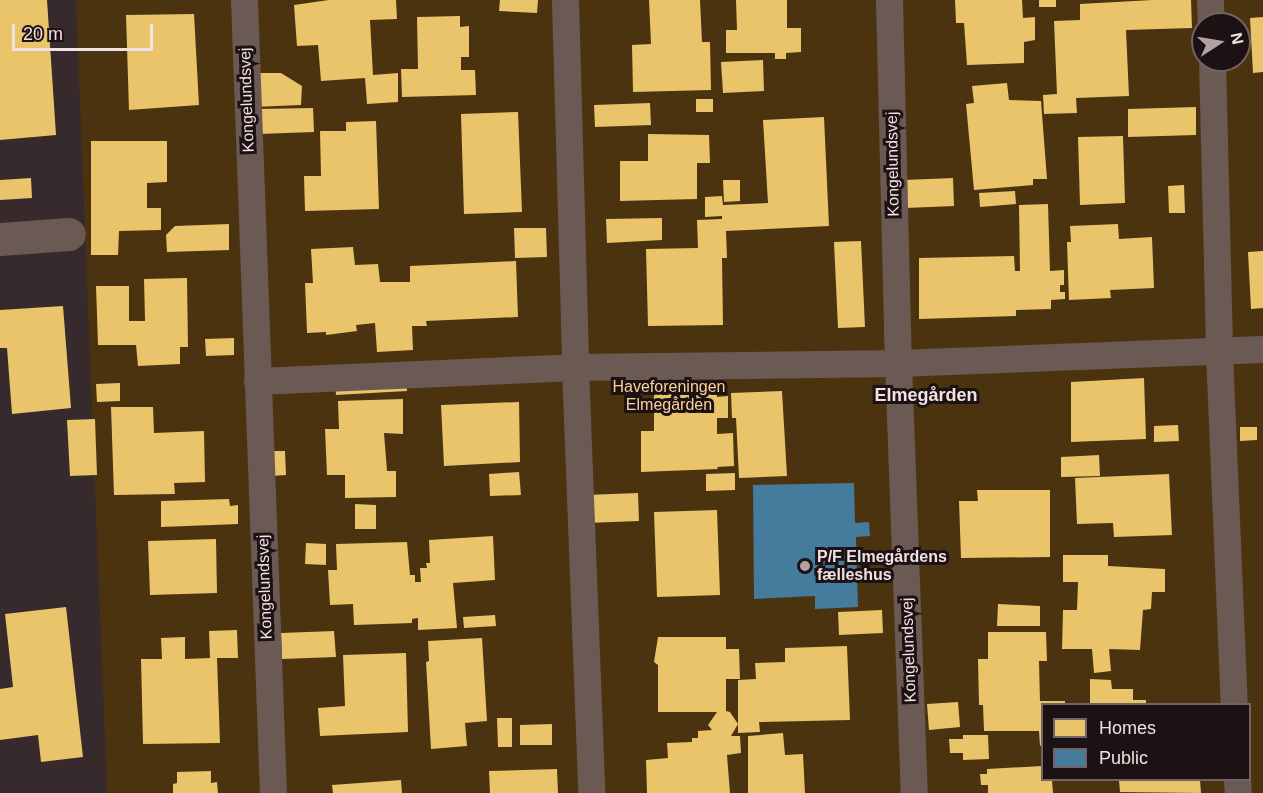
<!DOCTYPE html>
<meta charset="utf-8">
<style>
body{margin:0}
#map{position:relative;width:1263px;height:793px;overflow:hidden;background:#372a2c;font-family:Helvetica,sans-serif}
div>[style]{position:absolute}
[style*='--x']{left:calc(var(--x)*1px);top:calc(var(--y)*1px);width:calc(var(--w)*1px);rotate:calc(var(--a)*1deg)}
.green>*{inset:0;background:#4b330f}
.homes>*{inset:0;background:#e9c46a}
.public>*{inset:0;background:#457b9d}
.service>*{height:27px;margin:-13.5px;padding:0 13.5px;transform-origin:13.5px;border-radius:13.5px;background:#6b5953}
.minor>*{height:33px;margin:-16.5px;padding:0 16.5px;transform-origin:16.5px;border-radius:16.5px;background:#6b5953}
.dots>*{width:16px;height:16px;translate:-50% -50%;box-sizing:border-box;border:3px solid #1c1113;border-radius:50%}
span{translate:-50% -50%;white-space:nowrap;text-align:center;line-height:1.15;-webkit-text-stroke:6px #1c1113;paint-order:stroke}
.street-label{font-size:16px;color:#f2e1e3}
.park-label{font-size:16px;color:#fad19a}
.poi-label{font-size:16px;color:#f2e1e3;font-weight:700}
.left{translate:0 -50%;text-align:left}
.neighbourhood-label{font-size:18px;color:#f2e1e3;font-weight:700}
.legend{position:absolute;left:1041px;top:703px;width:210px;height:78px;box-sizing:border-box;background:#1c1113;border:2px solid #726466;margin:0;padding:8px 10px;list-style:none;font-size:18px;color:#f2e1e3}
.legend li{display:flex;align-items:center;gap:12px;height:30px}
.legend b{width:30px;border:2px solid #726466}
.north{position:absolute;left:1191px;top:12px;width:60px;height:60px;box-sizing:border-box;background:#1c1113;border:2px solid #726466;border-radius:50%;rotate:78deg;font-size:16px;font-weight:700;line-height:24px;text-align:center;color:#f2e1e3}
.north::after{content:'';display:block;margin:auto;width:21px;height:27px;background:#b1a1a3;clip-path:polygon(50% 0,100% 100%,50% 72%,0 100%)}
.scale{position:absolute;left:12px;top:24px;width:141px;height:27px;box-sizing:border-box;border:3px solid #f2e1e3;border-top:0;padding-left:8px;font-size:18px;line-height:21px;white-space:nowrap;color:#f2e1e3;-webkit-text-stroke:4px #1c1113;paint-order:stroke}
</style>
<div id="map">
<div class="green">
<div style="clip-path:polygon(evenodd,76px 0,1263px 0,1263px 793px,107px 793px,76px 0,1203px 24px,1239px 24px,1239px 60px,1203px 60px,1203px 24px,76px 0,1042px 704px,1250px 704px,1250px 780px,1042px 780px,1042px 704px)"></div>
</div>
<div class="homes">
<div style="clip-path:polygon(0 0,47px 0,56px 135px,0 140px)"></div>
<div style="clip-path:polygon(329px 0,396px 0,397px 19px,370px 20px,373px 75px,398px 73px,398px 102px,367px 104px,365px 78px,321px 81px,318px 45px,297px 46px,294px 5px)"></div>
<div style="clip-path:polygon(500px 0,538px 0,537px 13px,499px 11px)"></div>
<div style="clip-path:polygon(649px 0,700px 0,702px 42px,710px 42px,711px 90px,633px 92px,632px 45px,651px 44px)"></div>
<div style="clip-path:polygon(736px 0,787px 0,787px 28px,801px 28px,801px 52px,786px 53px,786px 59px,775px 59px,775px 53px,726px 53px,726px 30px,737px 30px)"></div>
<div style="clip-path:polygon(955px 0,1022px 0,1023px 18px,1035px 17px,1035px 40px,1024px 42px,1024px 63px,967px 65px,964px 23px,956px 23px)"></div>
<div style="clip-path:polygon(1039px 0,1056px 0,1056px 7px,1039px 7px)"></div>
<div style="clip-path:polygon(1152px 0,1191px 0,1192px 28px,1126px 30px,1129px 96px,1076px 98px,1077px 113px,1044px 114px,1043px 95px,1057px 94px,1054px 21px,1080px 20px,1080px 4px)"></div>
<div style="clip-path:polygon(194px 14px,199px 105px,129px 110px,126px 15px)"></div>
<div style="clip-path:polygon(460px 16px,460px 27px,469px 26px,469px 57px,461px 57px,461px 70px,475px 70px,476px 95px,402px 97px,401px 69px,418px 69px,417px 17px)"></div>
<div style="clip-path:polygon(1263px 17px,1263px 72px,1253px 73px,1250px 18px)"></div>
<div style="clip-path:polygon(763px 60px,764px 91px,723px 93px,721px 62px)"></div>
<div style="clip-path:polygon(255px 73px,281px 73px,302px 86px,301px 105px,254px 107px)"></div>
<div style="clip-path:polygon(1007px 83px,1009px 100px,1041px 101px,1047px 179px,1033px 179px,1033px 185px,974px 190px,966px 104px,974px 103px,972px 86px)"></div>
<div style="clip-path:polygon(696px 99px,713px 99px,713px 112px,696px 112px)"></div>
<div style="clip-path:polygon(650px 103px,651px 125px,595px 127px,594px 105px)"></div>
<div style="clip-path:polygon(1196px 107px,1196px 135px,1128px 137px,1128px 109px)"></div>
<div style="clip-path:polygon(313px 108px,314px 132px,259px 134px,258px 109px)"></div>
<div style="clip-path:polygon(518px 112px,522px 212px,464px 214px,461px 114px)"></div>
<div style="clip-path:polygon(824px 117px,829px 226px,726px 231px,727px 258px,722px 258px,723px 325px,648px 326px,646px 249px,698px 248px,697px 220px,722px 219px,722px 216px,705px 217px,705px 197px,722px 196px,723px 205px,768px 203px,763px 120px)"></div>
<div style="clip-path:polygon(376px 121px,379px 209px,305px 211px,304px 176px,321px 176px,320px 131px,346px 131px,346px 122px)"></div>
<div style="clip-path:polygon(648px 134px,709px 135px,710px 163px,697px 163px,697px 199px,620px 201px,620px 161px,648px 161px)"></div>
<div style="clip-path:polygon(1123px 136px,1125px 203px,1080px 205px,1078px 137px)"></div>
<div style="clip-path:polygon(91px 141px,167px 141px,167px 182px,147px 183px,147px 208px,161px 208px,161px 230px,119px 231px,118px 255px,91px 255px)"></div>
<div style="clip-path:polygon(31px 178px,32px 198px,0 200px,0 180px)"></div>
<div style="clip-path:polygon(953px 178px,954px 206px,905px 208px,904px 180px)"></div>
<div style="clip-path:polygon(723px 180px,740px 180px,740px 201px,724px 202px)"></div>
<div style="clip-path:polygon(1184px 185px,1185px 213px,1169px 213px,1168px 186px)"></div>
<div style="clip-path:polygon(1015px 191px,1016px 204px,980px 207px,979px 193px)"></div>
<div style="clip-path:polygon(1048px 204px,1050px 271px,1064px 270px,1064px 285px,1060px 285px,1060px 292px,1065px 292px,1065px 299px,1051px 300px,1051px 309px,1016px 310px,1016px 316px,919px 319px,919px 258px,1014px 256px,1015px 271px,1020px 271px,1019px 205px)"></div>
<div style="clip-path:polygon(662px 218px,662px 240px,607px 243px,606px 219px)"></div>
<div style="clip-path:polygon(229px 224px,229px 250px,167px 252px,166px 235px,175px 226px)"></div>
<div style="clip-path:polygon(1118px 224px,1119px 239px,1152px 237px,1154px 288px,1110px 290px,1111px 298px,1069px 300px,1067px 242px,1071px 242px,1070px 226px)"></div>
<div style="clip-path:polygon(514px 228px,546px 228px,547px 257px,515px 258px)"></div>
<div style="clip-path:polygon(861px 241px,865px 327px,838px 328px,834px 242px)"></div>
<div style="clip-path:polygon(353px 247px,355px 265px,378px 264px,380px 282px,410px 282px,410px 266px,516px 261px,518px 317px,426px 321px,427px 326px,412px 326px,413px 350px,377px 352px,375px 323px,356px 325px,357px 331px,326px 335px,326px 332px,307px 333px,305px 283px,313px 283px,311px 249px)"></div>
<div style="clip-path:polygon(1263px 251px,1263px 308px,1251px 309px,1248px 252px)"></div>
<div style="clip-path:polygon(187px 278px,188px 347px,180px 347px,180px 364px,138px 366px,136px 345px,98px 345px,96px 286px,129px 286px,129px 321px,145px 321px,144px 279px)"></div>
<div style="clip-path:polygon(63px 306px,71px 408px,12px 414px,7px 348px,0 348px,0 310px)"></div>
<div style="clip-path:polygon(234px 338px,234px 355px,206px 356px,205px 339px)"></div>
<div style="clip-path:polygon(406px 376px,407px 391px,336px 395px,335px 380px)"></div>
<div style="clip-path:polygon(1144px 378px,1146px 439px,1071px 442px,1071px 382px)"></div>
<div style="clip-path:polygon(120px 383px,120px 401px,97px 402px,96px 384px)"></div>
<div style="clip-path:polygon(782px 391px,787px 476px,739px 478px,736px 418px,732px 418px,731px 393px)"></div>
<div style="clip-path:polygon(717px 392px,717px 397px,728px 396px,728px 418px,717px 418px,717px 434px,733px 433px,734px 466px,717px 467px,718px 469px,641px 472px,641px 431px,654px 431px,654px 393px)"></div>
<div style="clip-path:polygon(403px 399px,403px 434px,384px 433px,387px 471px,396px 471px,396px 497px,345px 498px,345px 475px,327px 475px,325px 429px,339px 429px,338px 401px)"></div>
<div style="clip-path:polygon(519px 402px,520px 462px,444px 466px,441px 405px)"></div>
<div style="clip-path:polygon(111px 407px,153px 407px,154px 433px,204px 431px,205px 482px,174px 483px,175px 494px,114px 495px)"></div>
<div style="clip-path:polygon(95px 419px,97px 475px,70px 476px,67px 420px)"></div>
<div style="clip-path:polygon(1178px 425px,1179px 441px,1154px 442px,1154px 426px)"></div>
<div style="clip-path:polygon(1240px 427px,1257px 427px,1257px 440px,1240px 441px)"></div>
<div style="clip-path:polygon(269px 451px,285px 451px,286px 475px,270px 476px)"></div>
<div style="clip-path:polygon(1099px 455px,1100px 476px,1061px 477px,1061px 457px)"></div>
<div style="clip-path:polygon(519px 472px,521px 495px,490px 496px,489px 474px)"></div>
<div style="clip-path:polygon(735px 473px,735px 490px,706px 491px,706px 474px)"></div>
<div style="clip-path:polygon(1169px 474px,1172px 535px,1114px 537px,1113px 523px,1077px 524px,1075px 478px)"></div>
<div style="clip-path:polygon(977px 490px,1050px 490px,1050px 557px,961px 558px,959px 501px,978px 501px)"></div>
<div style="clip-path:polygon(638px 493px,639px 521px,587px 523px,586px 495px)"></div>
<div style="clip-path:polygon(229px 499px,230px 506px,238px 505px,238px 524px,161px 527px,161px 501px)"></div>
<div style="clip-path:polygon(355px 504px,376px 505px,376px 529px,355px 529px)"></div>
<div style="clip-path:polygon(717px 510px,720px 595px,657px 597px,654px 512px)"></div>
<div style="clip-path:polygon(493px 536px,495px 580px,453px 583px,457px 628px,418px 630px,418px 618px,412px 619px,412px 623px,354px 625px,353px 604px,330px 605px,328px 570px,337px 570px,336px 544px,407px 542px,410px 575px,415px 575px,415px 582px,421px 582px,420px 568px,427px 568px,426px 563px,430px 563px,429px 540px)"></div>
<div style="clip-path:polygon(216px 539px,217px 593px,150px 595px,148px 541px)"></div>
<div style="clip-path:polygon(306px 543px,326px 544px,326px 565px,305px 564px)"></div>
<div style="clip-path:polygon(1063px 555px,1108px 555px,1108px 566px,1165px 569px,1165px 592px,1152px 592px,1151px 609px,1143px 610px,1140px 650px,1109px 649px,1111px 671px,1094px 673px,1092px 649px,1062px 649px,1063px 610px,1077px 610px,1078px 582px,1063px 582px)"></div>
<div style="clip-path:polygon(998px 604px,1040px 606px,1040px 626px,997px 626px)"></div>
<div style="clip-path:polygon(66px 607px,83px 757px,41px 762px,38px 735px,0 740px,0 689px,13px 687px,5px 614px)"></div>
<div style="clip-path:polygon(882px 610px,883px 633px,839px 635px,838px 612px)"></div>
<div style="clip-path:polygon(495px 615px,496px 626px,464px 628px,463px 617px)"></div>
<div style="clip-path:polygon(237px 630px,238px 658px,217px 658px,220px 743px,143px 744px,141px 659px,162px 659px,161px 638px,185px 637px,185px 659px,210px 658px,209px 631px)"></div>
<div style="clip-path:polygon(334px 631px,336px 657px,282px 659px,281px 633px)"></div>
<div style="clip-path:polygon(988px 632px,1046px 632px,1047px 661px,1039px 661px,1040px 701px,1065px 701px,1065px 704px,1042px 704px,1042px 745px,1040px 746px,1039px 731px,984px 731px,983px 705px,979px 705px,978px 659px,988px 659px)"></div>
<div style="clip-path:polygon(658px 637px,726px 637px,726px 649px,739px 649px,740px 679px,726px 679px,726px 711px,730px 712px,738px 724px,731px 736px,740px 736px,741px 753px,727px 755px,730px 793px,647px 793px,646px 760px,668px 758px,667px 743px,692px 742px,692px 738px,698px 738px,698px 731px,712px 730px,708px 725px,717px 712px,658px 712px,658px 665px,654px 662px)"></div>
<div style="clip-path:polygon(482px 638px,487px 721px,465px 723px,467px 746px,431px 749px,426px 662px,429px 661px,428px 641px)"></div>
<div style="clip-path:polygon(847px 646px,850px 720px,759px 722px,760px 732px,738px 733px,738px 680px,756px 679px,755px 663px,785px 662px,785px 648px)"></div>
<div style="clip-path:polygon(406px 653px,408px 732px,320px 736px,318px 708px,345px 706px,343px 655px)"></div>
<div style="clip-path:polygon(1090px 679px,1111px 680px,1112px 689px,1133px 689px,1133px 700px,1146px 700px,1146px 704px,1090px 704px)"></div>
<div style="clip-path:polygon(958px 702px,960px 727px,929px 730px,927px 704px)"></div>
<div style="clip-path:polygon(497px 718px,512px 718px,512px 747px,498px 747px)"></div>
<div style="clip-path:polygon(552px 724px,552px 745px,520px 745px,520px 725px)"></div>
<div style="clip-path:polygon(783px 733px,785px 755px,803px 754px,805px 793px,748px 793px,748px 736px)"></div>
<div style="clip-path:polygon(963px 735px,988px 735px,989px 759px,963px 760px,963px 753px,950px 753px,949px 739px,963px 739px)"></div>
<div style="clip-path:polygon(1042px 766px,1042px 780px,1052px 780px,1053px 793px,988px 793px,988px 785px,981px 785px,980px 774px,987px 774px,987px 769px)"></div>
<div style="clip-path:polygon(557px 769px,558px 793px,490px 793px,489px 771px)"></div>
<div style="clip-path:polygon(211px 771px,211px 783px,217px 782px,218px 793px,173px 793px,173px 784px,177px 783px,177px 772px)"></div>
<div style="clip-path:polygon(401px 780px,402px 793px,333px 793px,332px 785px)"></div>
<div style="clip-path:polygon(1119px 780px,1200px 780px,1201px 793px,1120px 792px)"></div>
</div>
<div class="public">
<div style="clip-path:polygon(854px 483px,855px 523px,869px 522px,870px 536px,856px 537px,858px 607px,815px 609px,815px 596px,754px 599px,753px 485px)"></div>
</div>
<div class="service">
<div style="--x:244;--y:0;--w:794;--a:87.91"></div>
<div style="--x:565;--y:0;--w:367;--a:88.4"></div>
<div style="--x:575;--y:367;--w:426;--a:87.8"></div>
<div style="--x:889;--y:0;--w:363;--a:88.6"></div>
<div style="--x:898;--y:363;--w:430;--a:87.9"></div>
<div style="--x:1210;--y:0;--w:24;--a:88"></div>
<div style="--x:1212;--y:60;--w:292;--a:88.6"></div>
<div style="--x:1219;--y:352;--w:352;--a:87.6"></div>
<div style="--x:257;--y:381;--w:318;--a:-2.5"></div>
<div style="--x:575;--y:367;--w:323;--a:-0.7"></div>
<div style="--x:898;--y:363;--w:365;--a:-2.2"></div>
<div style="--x:1237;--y:780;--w:13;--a:86"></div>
</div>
<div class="minor">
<div style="--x:0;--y:239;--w:69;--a:-4.1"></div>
</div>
<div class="dots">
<div style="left:805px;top:566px;background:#b1a1a3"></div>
</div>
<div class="street-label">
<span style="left:247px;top:100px;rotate:-92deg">Kongelundsvej</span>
<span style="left:893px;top:164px;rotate:-91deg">Kongelundsvej</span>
<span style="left:265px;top:587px;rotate:-92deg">Kongelundsvej</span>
<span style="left:909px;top:650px;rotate:-92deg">Kongelundsvej</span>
</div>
<div class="park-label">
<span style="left:669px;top:396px">Haveforeningen<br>Elmegården</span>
</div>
<div class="poi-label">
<span class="left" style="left:817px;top:566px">P/F Elmegårdens<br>fælleshus</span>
</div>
<div class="neighbourhood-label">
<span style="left:926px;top:395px">Elmegården</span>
</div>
<ul class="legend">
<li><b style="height:16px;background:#e9c46a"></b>Homes</li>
<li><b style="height:16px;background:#457b9d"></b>Public</li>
</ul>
<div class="north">N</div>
<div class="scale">20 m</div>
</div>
